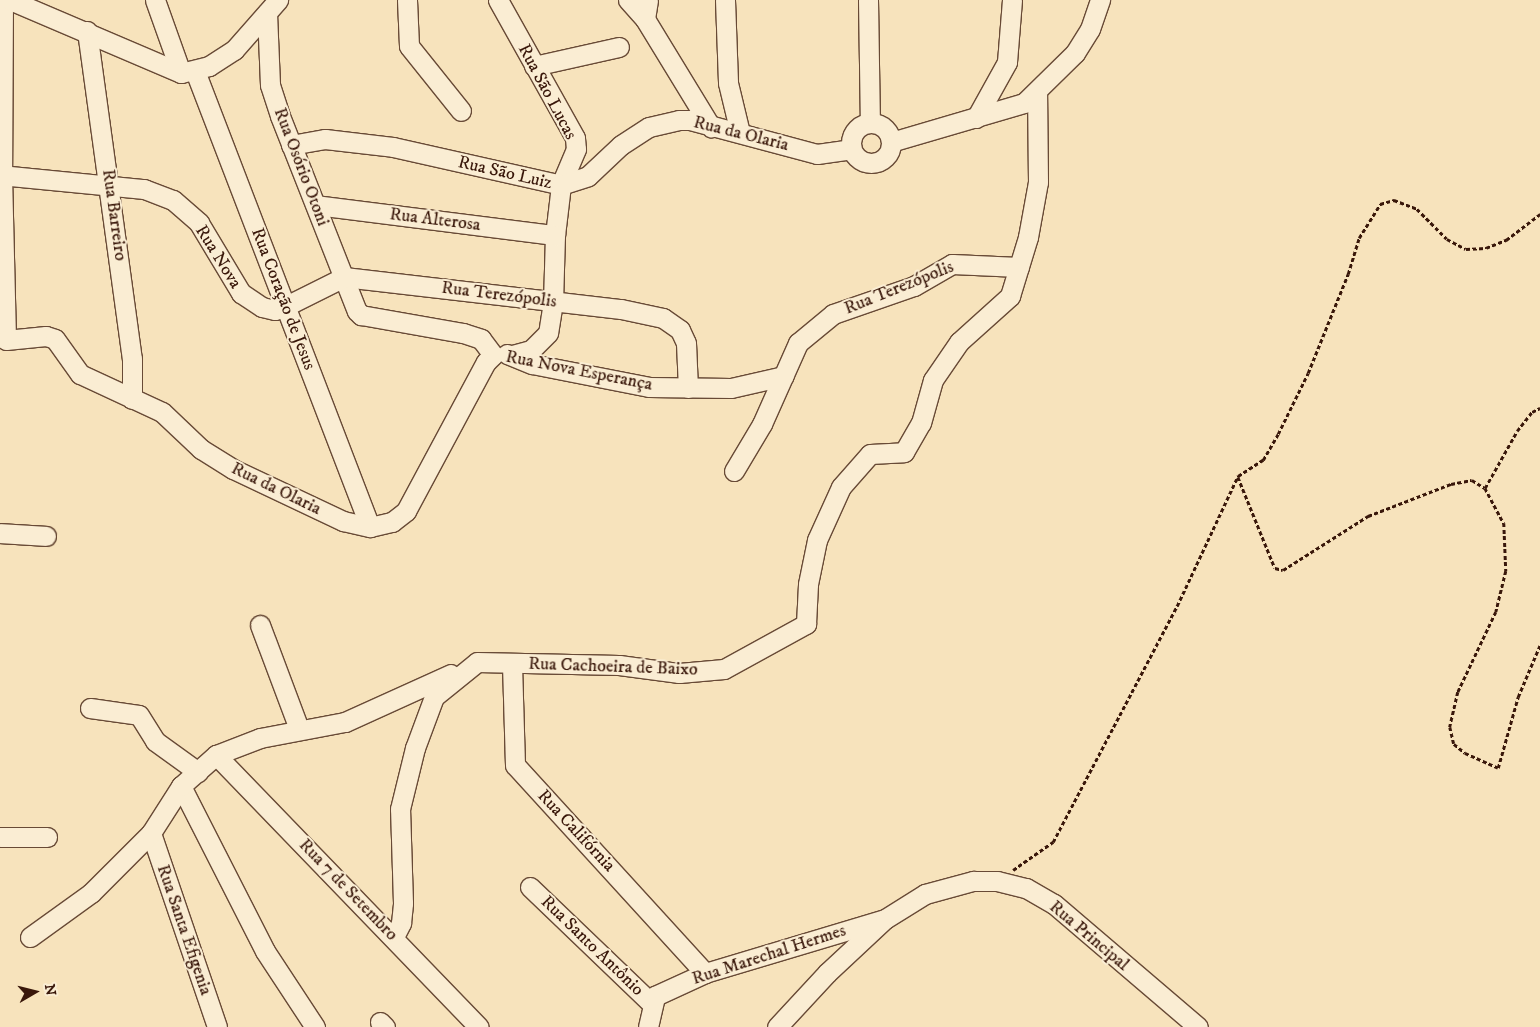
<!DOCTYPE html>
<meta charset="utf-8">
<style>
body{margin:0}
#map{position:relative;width:1540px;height:1027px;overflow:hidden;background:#f7e3bc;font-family:"IM FELL DW Pica",serif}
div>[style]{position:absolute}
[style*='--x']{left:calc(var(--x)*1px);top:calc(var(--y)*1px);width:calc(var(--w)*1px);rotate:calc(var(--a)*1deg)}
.path>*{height:2.5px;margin-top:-1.25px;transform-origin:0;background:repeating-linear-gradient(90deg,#39170a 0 4px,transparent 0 6.5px)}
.roads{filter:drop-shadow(1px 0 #684a36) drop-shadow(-1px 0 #684a36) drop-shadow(0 1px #684a36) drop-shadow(0 -1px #684a36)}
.minor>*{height:19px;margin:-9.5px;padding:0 9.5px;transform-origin:9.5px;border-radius:9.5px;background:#faedd3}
.minor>.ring{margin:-9.5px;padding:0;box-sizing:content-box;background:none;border:19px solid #faedd3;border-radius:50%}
span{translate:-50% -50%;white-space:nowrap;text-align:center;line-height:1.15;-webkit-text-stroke:4px #faedd3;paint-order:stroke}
.street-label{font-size:18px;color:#39170a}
.north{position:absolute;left:10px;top:967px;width:50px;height:50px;-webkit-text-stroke:4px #faedd3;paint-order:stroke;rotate:82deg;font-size:14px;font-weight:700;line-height:20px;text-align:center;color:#39170a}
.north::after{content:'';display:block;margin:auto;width:18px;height:22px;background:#39170a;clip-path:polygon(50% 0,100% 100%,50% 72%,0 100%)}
</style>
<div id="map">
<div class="path">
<div style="--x:1238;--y:477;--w:98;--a:67.9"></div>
<div style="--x:1275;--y:568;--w:8;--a:14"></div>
<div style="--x:1283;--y:570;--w:101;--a:-32.4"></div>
<div style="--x:1368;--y:516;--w:89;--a:-21.1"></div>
<div style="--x:1451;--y:484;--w:21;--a:-11"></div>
<div style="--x:1472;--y:480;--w:15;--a:32"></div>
<div style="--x:1485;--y:488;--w:40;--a:62"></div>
<div style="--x:1504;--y:523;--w:48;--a:87.6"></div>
<div style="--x:1506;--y:571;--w:42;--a:103.7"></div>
<div style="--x:1496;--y:612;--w:89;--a:115.4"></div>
<div style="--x:1458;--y:692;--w:36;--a:103"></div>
<div style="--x:1450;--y:727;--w:17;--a:77"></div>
<div style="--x:1454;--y:744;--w:14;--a:39"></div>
<div style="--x:1465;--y:753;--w:36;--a:24"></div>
<div style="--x:1498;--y:768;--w:74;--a:-74.3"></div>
<div style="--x:1518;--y:697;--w:56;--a:-67.1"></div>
<div style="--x:1485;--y:488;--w:65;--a:-60.7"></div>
<div style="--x:1517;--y:431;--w:24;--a:-52"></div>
<div style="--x:1532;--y:412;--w:9;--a:-27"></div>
<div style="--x:1013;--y:870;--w:49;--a:-35"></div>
<div style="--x:1053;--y:842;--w:267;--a:-62.3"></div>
<div style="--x:1177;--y:606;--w:144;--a:-64.9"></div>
<div style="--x:1238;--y:476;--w:30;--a:-33"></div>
<div style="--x:1263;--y:460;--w:30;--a:-60"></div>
<div style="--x:1278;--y:434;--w:68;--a:-63.8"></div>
<div style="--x:1308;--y:373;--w:107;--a:-68"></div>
<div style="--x:1348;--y:274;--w:38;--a:-73"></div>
<div style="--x:1359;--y:238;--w:40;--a:-58"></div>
<div style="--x:1380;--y:204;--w:15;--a:-16"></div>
<div style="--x:1394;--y:200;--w:25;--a:21"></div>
<div style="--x:1417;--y:209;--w:42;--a:45"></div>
<div style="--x:1447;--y:239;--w:21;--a:28"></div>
<div style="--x:1466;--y:249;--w:20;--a:-3"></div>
<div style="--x:1486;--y:248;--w:22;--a:-22"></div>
<div style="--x:1506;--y:240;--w:43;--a:-37.4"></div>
</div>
<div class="roads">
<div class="minor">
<div style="--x:3;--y:0;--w:175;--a:90.3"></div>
<div style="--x:2;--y:175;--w:165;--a:88.6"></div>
<div style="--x:6;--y:340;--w:40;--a:-5.7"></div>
<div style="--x:46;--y:336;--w:9;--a:18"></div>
<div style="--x:55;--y:339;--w:43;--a:54.5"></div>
<div style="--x:80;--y:374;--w:90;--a:24.9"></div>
<div style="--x:162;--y:412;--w:54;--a:43.5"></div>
<div style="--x:201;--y:449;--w:38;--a:32"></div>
<div style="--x:233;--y:469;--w:122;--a:25.3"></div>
<div style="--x:343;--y:521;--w:28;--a:13"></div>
<div style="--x:370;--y:527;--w:23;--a:-13"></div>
<div style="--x:392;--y:522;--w:18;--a:-38"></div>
<div style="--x:406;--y:511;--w:169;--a:-61.8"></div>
<div style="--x:486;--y:362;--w:10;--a:-45"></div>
<div style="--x:10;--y:0;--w:186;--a:23.1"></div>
<div style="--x:181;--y:73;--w:29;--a:-14"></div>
<div style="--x:209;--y:66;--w:30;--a:-33"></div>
<div style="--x:234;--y:50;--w:67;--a:-48.7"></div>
<div style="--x:155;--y:0;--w:77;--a:70.4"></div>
<div style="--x:407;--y:0;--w:46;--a:87.5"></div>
<div style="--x:409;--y:46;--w:83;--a:51.3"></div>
<div style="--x:498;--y:0;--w:158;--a:60.8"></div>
<div style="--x:575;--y:138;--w:11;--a:85"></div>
<div style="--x:576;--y:149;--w:39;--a:113"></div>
<div style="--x:561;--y:185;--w:50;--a:96.8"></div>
<div style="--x:555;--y:235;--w:67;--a:91.7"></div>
<div style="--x:553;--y:302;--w:31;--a:99"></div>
<div style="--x:548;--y:333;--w:24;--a:135"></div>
<div style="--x:531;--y:350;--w:20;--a:165"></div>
<div style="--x:628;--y:0;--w:25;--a:48"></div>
<div style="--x:648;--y:0;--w:19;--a:99"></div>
<div style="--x:645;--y:19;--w:127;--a:58.6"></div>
<div style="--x:725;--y:0;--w:83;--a:87.9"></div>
<div style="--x:728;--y:83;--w:51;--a:76.5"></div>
<div style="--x:868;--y:0;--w:123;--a:89.1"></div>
<div style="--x:267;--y:13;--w:72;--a:87.6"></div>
<div style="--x:270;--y:85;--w:33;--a:72"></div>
<div style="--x:280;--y:116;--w:210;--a:68.5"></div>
<div style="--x:357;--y:311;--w:6;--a:45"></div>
<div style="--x:361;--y:315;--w:104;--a:10"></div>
<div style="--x:463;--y:333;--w:19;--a:18"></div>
<div style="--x:481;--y:339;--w:20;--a:53"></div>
<div style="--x:87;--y:31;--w:331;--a:82.2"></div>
<div style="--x:132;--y:359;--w:40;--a:90"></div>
<div style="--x:534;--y:66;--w:87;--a:-12.6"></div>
<div style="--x:195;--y:71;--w:488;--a:69"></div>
<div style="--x:976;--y:118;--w:64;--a:-61"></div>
<div style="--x:1007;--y:62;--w:62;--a:-85.4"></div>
<div class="ring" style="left:851px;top:123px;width:21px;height:21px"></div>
<div style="--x:891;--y:142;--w:139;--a:-16.3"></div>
<div style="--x:1024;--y:103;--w:71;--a:-44.4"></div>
<div style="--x:1075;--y:53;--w:28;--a:-58"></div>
<div style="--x:1090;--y:29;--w:31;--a:-71"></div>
<div style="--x:291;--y:145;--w:35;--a:-10"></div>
<div style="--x:325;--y:139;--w:68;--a:6.7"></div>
<div style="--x:393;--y:147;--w:172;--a:12.7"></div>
<div style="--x:561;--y:185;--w:28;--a:-18"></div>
<div style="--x:588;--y:176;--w:45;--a:-43.2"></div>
<div style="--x:621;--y:145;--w:33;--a:-33"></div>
<div style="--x:649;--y:127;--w:31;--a:-13"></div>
<div style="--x:679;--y:120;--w:11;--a:0"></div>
<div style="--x:690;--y:120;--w:131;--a:15"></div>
<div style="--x:817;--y:154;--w:34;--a:-8"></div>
<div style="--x:0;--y:175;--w:145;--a:5.6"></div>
<div style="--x:144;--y:189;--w:31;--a:21"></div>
<div style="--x:173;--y:200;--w:35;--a:41"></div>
<div style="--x:199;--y:223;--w:82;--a:59"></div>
<div style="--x:241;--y:293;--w:25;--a:34"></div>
<div style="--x:262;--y:307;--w:13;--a:13"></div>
<div style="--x:275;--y:310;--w:12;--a:-20"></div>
<div style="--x:286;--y:306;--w:65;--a:-26.6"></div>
<div style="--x:344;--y:277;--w:279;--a:6.6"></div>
<div style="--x:621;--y:309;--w:43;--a:12.1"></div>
<div style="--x:663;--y:318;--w:21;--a:35"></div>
<div style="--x:680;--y:330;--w:14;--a:65"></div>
<div style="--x:686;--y:343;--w:45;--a:87.5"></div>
<div style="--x:316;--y:205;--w:241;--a:7.2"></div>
<div style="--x:507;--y:354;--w:27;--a:22"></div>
<div style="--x:532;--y:364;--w:119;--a:11.1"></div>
<div style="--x:649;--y:387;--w:82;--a:0.7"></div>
<div style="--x:731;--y:388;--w:54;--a:-12.8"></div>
<div style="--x:734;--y:471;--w:55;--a:-59.2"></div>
<div style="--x:762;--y:424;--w:89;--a:-66"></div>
<div style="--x:798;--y:343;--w:45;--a:-39.6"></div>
<div style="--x:833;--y:314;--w:86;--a:-19.1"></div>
<div style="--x:914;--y:286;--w:44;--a:-30.1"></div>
<div style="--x:952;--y:264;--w:67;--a:2.6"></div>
<div style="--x:0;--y:533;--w:46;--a:3.7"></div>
<div style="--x:260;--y:625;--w:111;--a:69.4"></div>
<div style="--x:512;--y:664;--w:101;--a:88.3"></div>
<div style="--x:515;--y:765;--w:282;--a:47.6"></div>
<div style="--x:90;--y:708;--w:49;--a:8.1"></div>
<div style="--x:139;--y:715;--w:31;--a:58"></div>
<div style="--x:155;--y:741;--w:53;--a:35.8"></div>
<div style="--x:216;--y:755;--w:378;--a:46"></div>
<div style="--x:181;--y:786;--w:185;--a:63"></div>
<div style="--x:265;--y:951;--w:91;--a:56.7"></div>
<div style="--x:151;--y:833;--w:205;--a:71.2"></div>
<div style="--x:0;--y:837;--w:47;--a:0"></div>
<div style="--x:530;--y:887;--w:170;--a:43.8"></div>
<div style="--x:30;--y:937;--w:75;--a:-35.8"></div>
<div style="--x:91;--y:893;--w:85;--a:-45"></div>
<div style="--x:151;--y:833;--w:56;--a:-57.4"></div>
<div style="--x:181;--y:786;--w:47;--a:-41.5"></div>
<div style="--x:216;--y:755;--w:47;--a:-21.1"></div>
<div style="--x:260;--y:738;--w:86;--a:-10.7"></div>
<div style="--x:345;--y:722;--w:116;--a:-24.4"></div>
<div style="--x:394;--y:937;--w:16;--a:-63"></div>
<div style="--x:401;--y:923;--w:20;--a:-84"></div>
<div style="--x:403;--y:903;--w:94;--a:-91.8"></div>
<div style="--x:400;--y:809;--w:63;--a:-76.2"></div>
<div style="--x:415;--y:748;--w:54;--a:-69.6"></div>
<div style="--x:434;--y:697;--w:55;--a:-39.1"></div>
<div style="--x:477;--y:662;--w:142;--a:1.2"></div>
<div style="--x:619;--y:665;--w:61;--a:7.6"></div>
<div style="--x:679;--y:673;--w:45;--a:-5.1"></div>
<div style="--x:724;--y:669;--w:94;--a:-28.8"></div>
<div style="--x:806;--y:624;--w:40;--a:-87.1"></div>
<div style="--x:808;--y:584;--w:45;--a:-78.4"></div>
<div style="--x:817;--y:540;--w:58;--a:-65.6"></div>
<div style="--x:841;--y:487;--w:44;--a:-48.7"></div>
<div style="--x:870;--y:454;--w:34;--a:-3"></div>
<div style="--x:904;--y:452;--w:34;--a:-60"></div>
<div style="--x:921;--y:423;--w:45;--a:-74.4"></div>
<div style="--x:933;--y:380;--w:46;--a:-55.6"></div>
<div style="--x:959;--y:342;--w:69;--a:-42"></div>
<div style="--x:1010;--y:296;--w:62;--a:-73"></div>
<div style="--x:1028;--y:237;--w:56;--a:-79.7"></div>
<div style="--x:1038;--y:182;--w:90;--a:-90.6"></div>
<div style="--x:380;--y:1022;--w:7;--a:45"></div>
<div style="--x:648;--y:1027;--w:32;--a:-77"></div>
<div style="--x:655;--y:996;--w:55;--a:-24.7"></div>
<div style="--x:705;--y:973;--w:185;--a:-16.7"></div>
<div style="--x:777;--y:1027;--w:74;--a:-47.2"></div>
<div style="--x:827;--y:973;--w:79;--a:-43"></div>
<div style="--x:885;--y:919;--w:47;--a:-32"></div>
<div style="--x:925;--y:894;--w:50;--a:-15.2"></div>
<div style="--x:973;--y:881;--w:24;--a:0"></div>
<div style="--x:997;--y:881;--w:30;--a:14"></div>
<div style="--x:1026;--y:888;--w:32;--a:30"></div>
<div style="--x:1054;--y:904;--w:189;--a:40.5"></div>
</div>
</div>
<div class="street-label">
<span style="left:547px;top:92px;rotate:62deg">Rua São Lucas</span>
<span style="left:741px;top:134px;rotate:14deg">Rua da Olaria</span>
<span style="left:301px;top:167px;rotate:69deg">Rua Osório Otoni</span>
<span style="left:505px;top:173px;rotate:13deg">Rua São Luiz</span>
<span style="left:114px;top:215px;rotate:82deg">Rua Barreiro</span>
<span style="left:435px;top:220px;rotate:7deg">Rua Alterosa</span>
<span style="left:218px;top:257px;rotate:58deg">Rua Nova</span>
<span style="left:899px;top:288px;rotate:-22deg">Rua Terezópolis</span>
<span style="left:499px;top:295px;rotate:7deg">Rua Terezópolis</span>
<span style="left:283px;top:299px;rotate:69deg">Rua Coração de Jesus</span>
<span style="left:579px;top:371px;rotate:11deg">Rua Nova Esperança</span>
<span style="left:276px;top:489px;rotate:26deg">Rua da Olaria</span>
<span style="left:613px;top:667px;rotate:2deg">Rua Cachoeira de Baixo</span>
<span style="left:576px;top:831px;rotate:47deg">Rua Califórnia</span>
<span style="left:348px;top:890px;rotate:46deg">Rua 7 de Setembro</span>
<span style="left:184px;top:930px;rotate:71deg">Rua Santa Efigenia</span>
<span style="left:1089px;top:936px;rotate:40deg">Rua Principal</span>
<span style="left:592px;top:946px;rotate:44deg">Rua Santo Antônio</span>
<span style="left:769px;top:955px;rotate:-18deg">Rua Marechal Hermes</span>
</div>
<div class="north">N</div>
</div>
